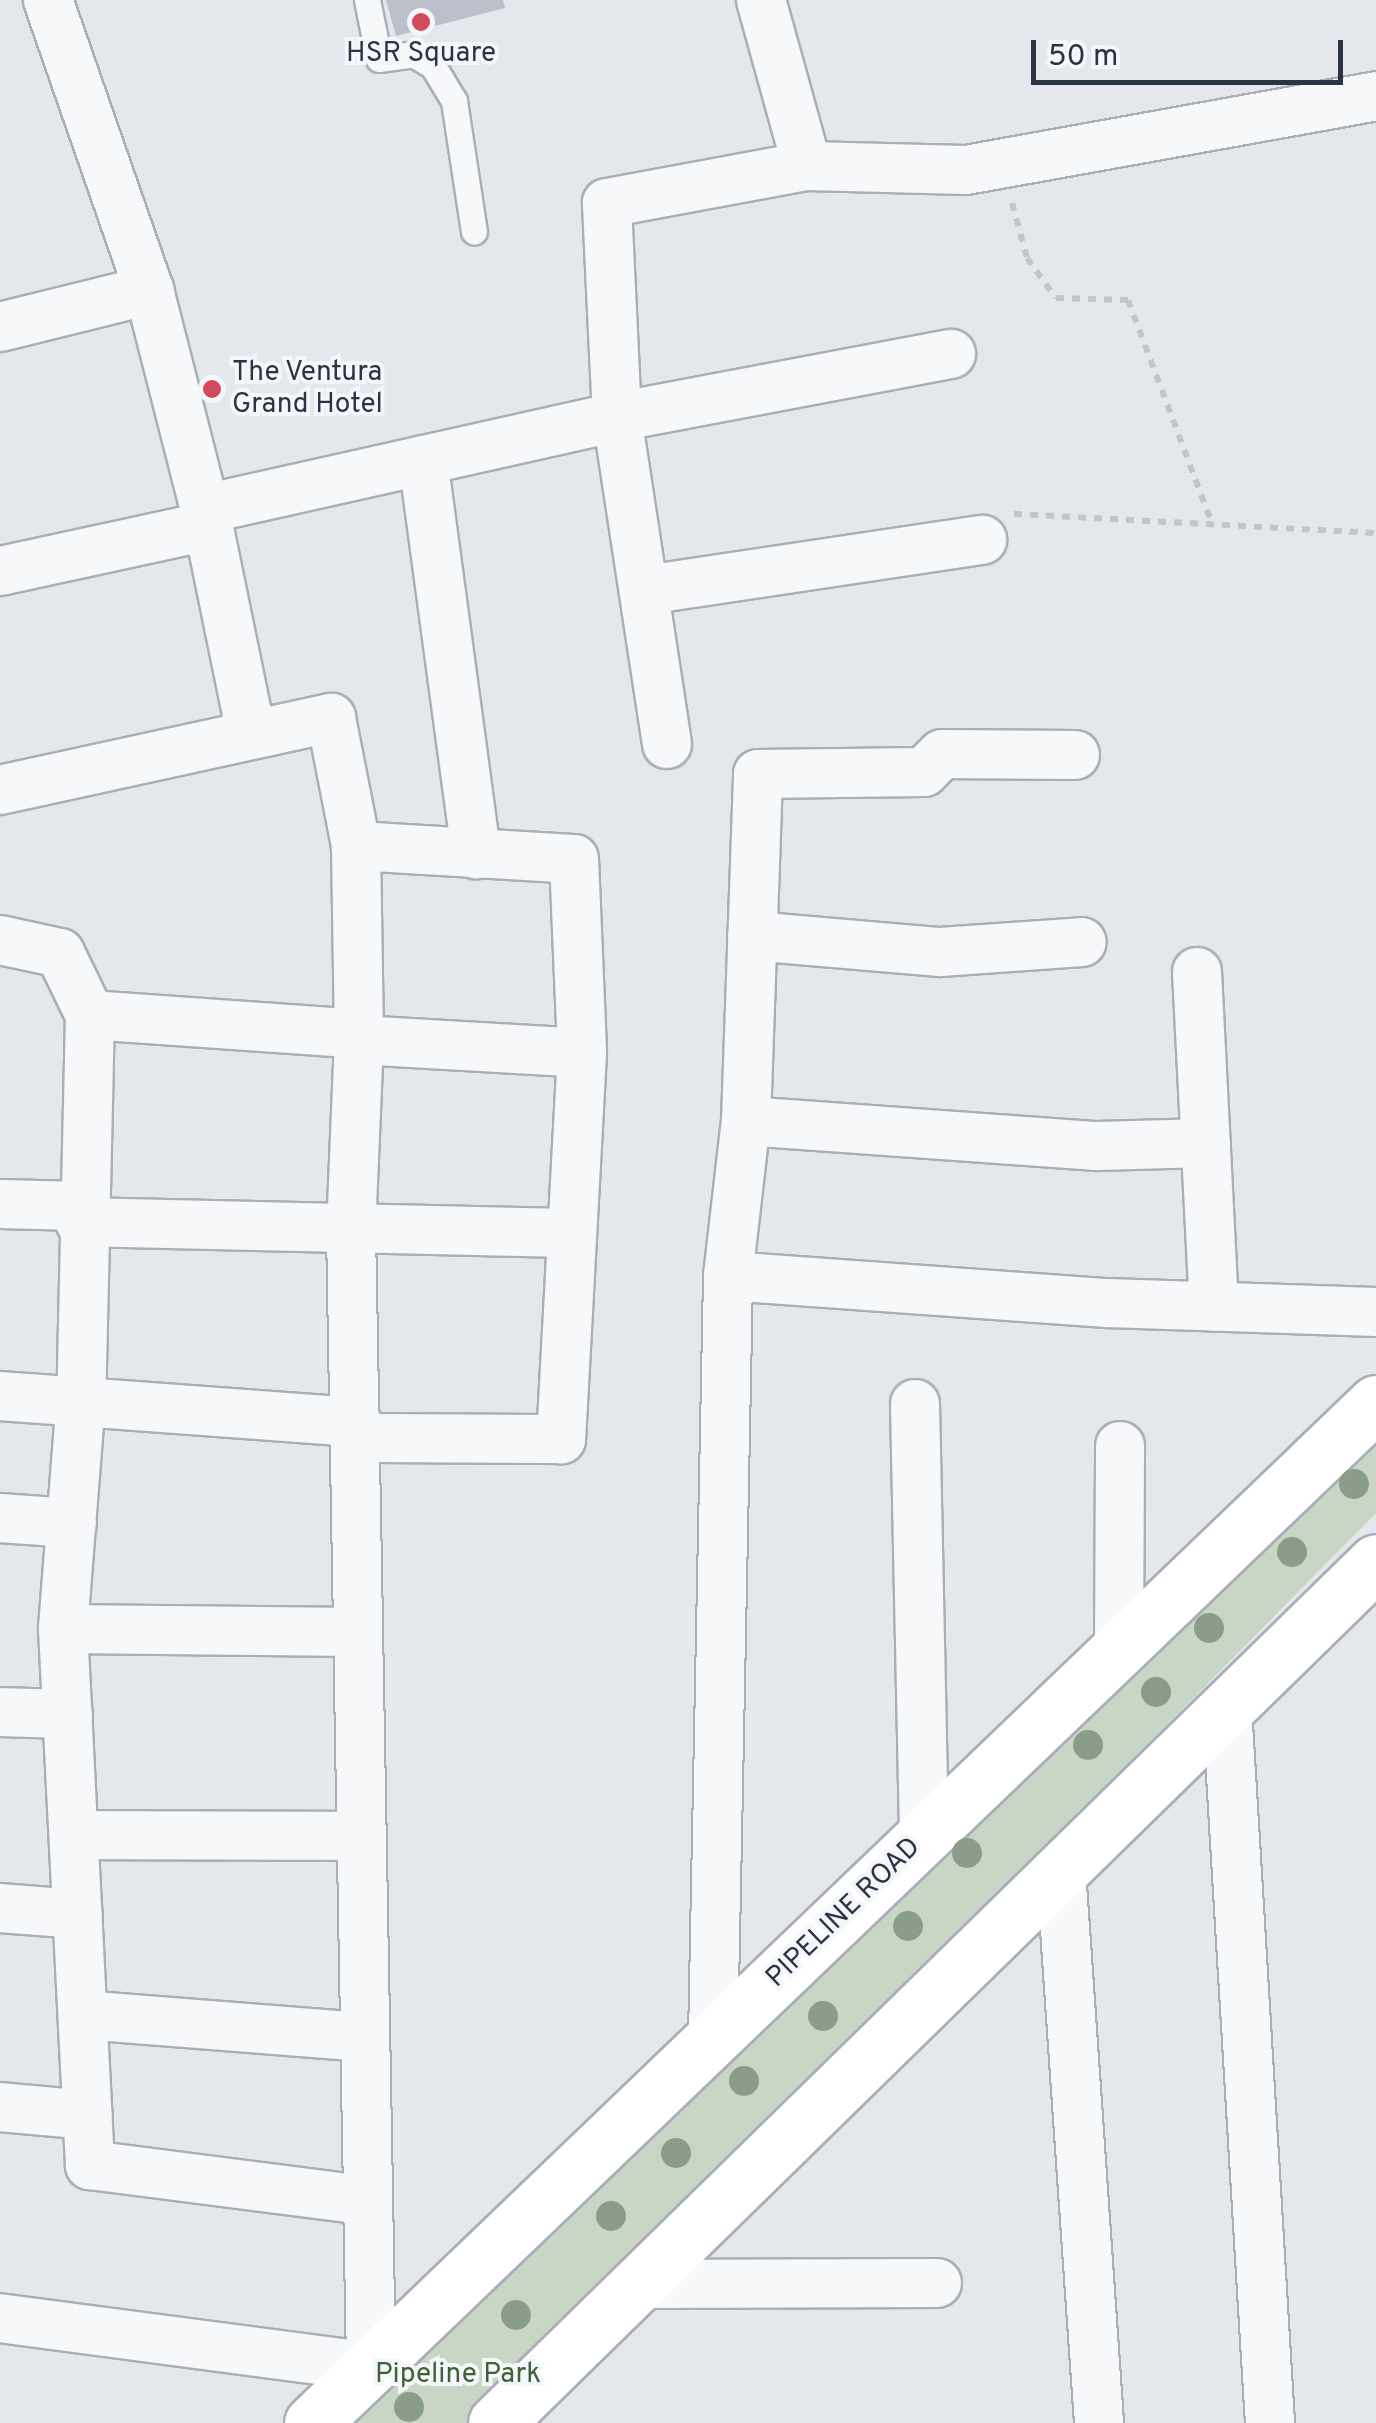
<!DOCTYPE html>
<style>
body{margin:0}
#map{position:relative;width:1376px;height:2423px;overflow:hidden;background:#e4e7ec;font-family:Overpass,sans-serif}
div>[style]{position:absolute}
[style*='--x']{left:calc(var(--x)*1px);top:calc(var(--y)*1px);width:calc(var(--w)*1px);rotate:calc(var(--a)*1deg)}
.green>*{inset:0;background:#c9d6c5}
.building>*{inset:0;background:#bbc0ca}
.path>*{height:6px;margin-top:-3px;transform-origin:0;background:repeating-linear-gradient(90deg,#c2c5cb 0 8px,transparent 0 16px)}
.roads{filter:drop-shadow(2px 0 #a9aeb7) drop-shadow(-2px 0 #a9aeb7) drop-shadow(0 2px #a9aeb7) drop-shadow(0 -2px #a9aeb7)}
.lane>*{height:25px;margin:-12.5px;padding:0 12.5px;transform-origin:12.5px;border-radius:12.5px;background:#f7f8fa}
.street>*{height:48px;margin:-24px;padding:0 24px;transform-origin:24px;border-radius:24px;background:#f7f8fa}
.secondary>*{height:55px;margin:-27.5px;padding:0 27.5px;transform-origin:27.5px;border-radius:27.5px;background:#fff}
.trees>*{width:30px;height:30px;margin:-15px;border-radius:50%;background:#899d89}
.dots>*{width:28px;height:28px;translate:-50% -50%;box-sizing:border-box;border:5px solid #f4f6f9;border-radius:50%}
span{translate:-50% -50%;white-space:nowrap;text-align:center;line-height:1.15;-webkit-text-stroke:8px #f4f6f9;paint-order:stroke}
.poi-label{font-size:28px;color:#2b3445}
.left{translate:0 -50%;text-align:left}
.street-label{font-size:28px;color:#2b3445}
.park-label{font-size:28px;color:#3f6138}
.scale{position:absolute;left:1031px;top:40px;width:312px;height:45px;box-sizing:border-box;border:5px solid #2b3445;border-top:0;padding-left:12px;font-size:30px;line-height:35px;white-space:nowrap;color:#2b3445;-webkit-text-stroke:8px #f4f6f9;paint-order:stroke}
</style>
<div id="map">
<div class="green">
<div style="clip-path:polygon(1376px 1421px,1376px 1513px,479px 2423px,340px 2423px)"></div>
</div>
<div class="building">
<div style="clip-path:polygon(386px 0,503px 0,505px 8px,396px 36px)"></div>
</div>
<div class="path">
<div style="--x:1012;--y:203;--w:57;--a:74.7"></div>
<div style="--x:1027;--y:258;--w:49;--a:54.1"></div>
<div style="--x:1056;--y:298;--w:72;--a:1.6"></div>
<div style="--x:1128;--y:300;--w:241;--a:69.4"></div>
<div style="--x:1014;--y:514;--w:362;--a:3"></div>
</div>
<div class="roads">
<div class="lane">
<div style="--x:367;--y:0;--w:60;--a:78.5"></div>
<div style="--x:379;--y:59;--w:34;--a:-8"></div>
<div style="--x:413;--y:54;--w:23;--a:31"></div>
<div style="--x:433;--y:66;--w:41;--a:59"></div>
<div style="--x:454;--y:101;--w:132;--a:81.3"></div>
</div>
<div class="street">
<div style="--x:48;--y:0;--w:307;--a:70.8"></div>
<div style="--x:149;--y:290;--w:226;--a:75.7"></div>
<div style="--x:205;--y:509;--w:230;--a:78.4"></div>
<div style="--x:761;--y:0;--w:172;--a:74.5"></div>
<div style="--x:0;--y:327;--w:154;--a:-13.9"></div>
<div style="--x:423;--y:460;--w:398;--a:82.3"></div>
<div style="--x:205;--y:509;--w:422;--a:-12.6"></div>
<div style="--x:617;--y:417;--w:340;--a:-10.7"></div>
<div style="--x:0;--y:571;--w:213;--a:-12.2"></div>
<div style="--x:646;--y:590;--w:340;--a:-8.5"></div>
<div style="--x:667;--y:744;--w:331;--a:-98.7"></div>
<div style="--x:617;--y:417;--w:214;--a:-92.7"></div>
<div style="--x:607;--y:203;--w:203;--a:-10.5"></div>
<div style="--x:807;--y:166;--w:159;--a:1.4"></div>
<div style="--x:966;--y:170;--w:417;--a:-10.2"></div>
<div style="--x:0;--y:790;--w:339;--a:-12.3"></div>
<div style="--x:331;--y:718;--w:130;--a:78.9"></div>
<div style="--x:356;--y:846;--w:194;--a:89.1"></div>
<div style="--x:359;--y:1040;--w:189;--a:92.4"></div>
<div style="--x:351;--y:1229;--w:1138;--a:88.99"></div>
<div style="--x:371;--y:2367;--w:374;--a:-172.5"></div>
<div style="--x:356;--y:846;--w:218;--a:3.4"></div>
<div style="--x:574;--y:859;--w:194;--a:87.6"></div>
<div style="--x:582;--y:1053;--w:387;--a:93.1"></div>
<div style="--x:561;--y:1439;--w:204;--a:-179.7"></div>
<div style="--x:752;--y:936;--w:189;--a:4.9"></div>
<div style="--x:940;--y:952;--w:142;--a:-4"></div>
<div style="--x:0;--y:940;--w:61;--a:12.2"></div>
<div style="--x:60;--y:953;--w:69;--a:64.2"></div>
<div style="--x:90;--y:1015;--w:384;--a:91.3"></div>
<div style="--x:81;--y:1399;--w:231;--a:94.5"></div>
<div style="--x:63;--y:1629;--w:537;--a:87.12"></div>
<div style="--x:90;--y:2165;--w:277;--a:7.3"></div>
<div style="--x:1197;--y:972;--w:335;--a:87.1"></div>
<div style="--x:90;--y:1015;--w:270;--a:4"></div>
<div style="--x:359;--y:1040;--w:223;--a:3.3"></div>
<div style="--x:746;--y:1121;--w:352;--a:4.1"></div>
<div style="--x:1097;--y:1146;--w:109;--a:-1.6"></div>
<div style="--x:0;--y:1204;--w:81;--a:1.4"></div>
<div style="--x:80;--y:1222;--w:490;--a:1.3"></div>
<div style="--x:728;--y:1276;--w:380;--a:4.1"></div>
<div style="--x:1107;--y:1303;--w:269;--a:1.9"></div>
<div style="--x:0;--y:1396;--w:358;--a:4.2"></div>
<div style="--x:915;--y:1404;--w:433;--a:88.8"></div>
<div style="--x:0;--y:1518;--w:72;--a:4"></div>
<div style="--x:63;--y:1629;--w:294;--a:0.6"></div>
<div style="--x:1119;--y:1649;--w:203;--a:-89.7"></div>
<div style="--x:1227;--y:1708;--w:716;--a:86.56"></div>
<div style="--x:0;--y:1712;--w:68;--a:1.7"></div>
<div style="--x:74;--y:1835;--w:286;--a:0.2"></div>
<div style="--x:1061;--y:1871;--w:553;--a:86.06"></div>
<div style="--x:0;--y:1908;--w:78;--a:4.4"></div>
<div style="--x:83;--y:2015;--w:281;--a:4.5"></div>
<div style="--x:713;--y:2039;--w:763;--a:-88.87"></div>
<div style="--x:728;--y:1276;--w:156;--a:-83.4"></div>
<div style="--x:746;--y:1121;--w:347;--a:-88"></div>
<div style="--x:758;--y:774;--w:166;--a:-0.7"></div>
<div style="--x:924;--y:772;--w:25;--a:-45"></div>
<div style="--x:942;--y:754;--w:133;--a:0.4"></div>
<div style="--x:0;--y:2107;--w:88;--a:5.2"></div>
<div style="--x:638;--y:2284;--w:299;--a:-0.2"></div>
</div>
<div class="secondary">
<div style="--x:312;--y:2423;--w:1474;--a:-43.79"></div>
<div style="--x:496;--y:2423;--w:1231;--a:-44.37"></div>
</div>
</div>
<div class="trees">
<div style="left:1354px;top:1484px"></div>
<div style="left:1292px;top:1552px"></div>
<div style="left:1209px;top:1628px"></div>
<div style="left:1156px;top:1692px"></div>
<div style="left:1088px;top:1745px"></div>
<div style="left:967px;top:1853px"></div>
<div style="left:908px;top:1926px"></div>
<div style="left:823px;top:2016px"></div>
<div style="left:744px;top:2081px"></div>
<div style="left:676px;top:2153px"></div>
<div style="left:611px;top:2216px"></div>
<div style="left:516px;top:2315px"></div>
<div style="left:409px;top:2407px"></div>
</div>
<div class="dots">
<div style="left:421px;top:22px;background:#d1495b"></div>
<div style="left:212px;top:389px;background:#d1495b"></div>
</div>
<div class="poi-label">
<span style="left:421px;top:54px">HSR Square</span>
<span class="left" style="left:232px;top:389px">The Ventura<br>Grand Hotel</span>
</div>
<div class="street-label">
<span style="left:844px;top:1913px;rotate:-44deg">PIPELINE ROAD</span>
</div>
<div class="park-label">
<span style="left:458px;top:2375px">Pipeline Park</span>
</div>
<div class="scale">50 m</div>
</div>
